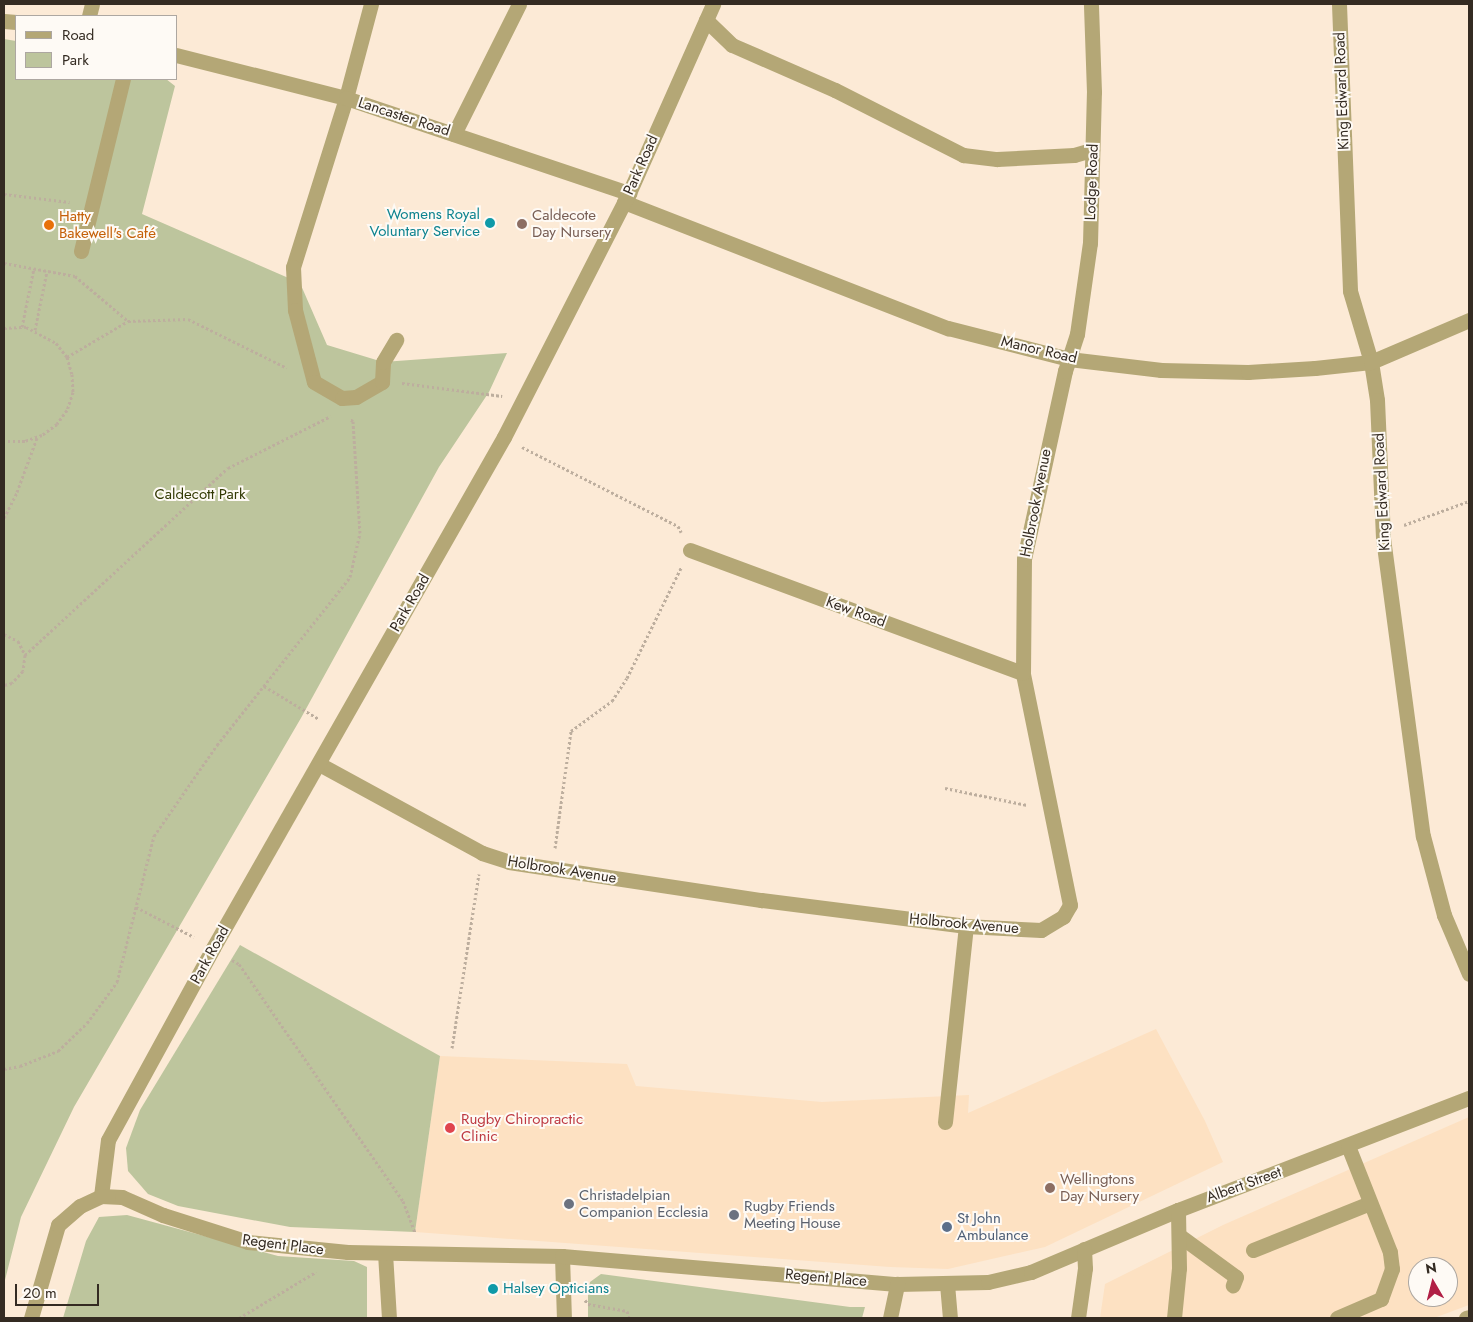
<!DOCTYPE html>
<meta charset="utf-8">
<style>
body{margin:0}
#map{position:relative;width:1473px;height:1322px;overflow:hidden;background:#fcead6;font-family:Jost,sans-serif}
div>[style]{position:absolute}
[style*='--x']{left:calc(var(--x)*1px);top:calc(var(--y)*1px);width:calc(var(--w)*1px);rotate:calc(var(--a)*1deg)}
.built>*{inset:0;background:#fde1c2}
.green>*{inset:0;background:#bdc59d}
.path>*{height:3px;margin-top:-1.5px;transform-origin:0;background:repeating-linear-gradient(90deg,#bdae9e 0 2.5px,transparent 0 5px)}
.minor>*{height:15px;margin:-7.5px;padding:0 7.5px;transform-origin:7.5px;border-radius:7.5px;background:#b4a776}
.dots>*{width:14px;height:14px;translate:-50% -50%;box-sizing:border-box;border:2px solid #fefaf5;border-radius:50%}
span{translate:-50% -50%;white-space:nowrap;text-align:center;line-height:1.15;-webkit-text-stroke:4px #fefaf5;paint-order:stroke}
.street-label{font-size:15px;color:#342b22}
.culture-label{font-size:15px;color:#0d838f}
.right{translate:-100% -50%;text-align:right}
.left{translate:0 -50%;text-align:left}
.education-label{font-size:15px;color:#785e54}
.food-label{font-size:15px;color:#c56008}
.park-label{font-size:15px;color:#323903}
.health-label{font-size:15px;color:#be3a42}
.worship-label{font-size:15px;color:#5b616d}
.service-label{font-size:15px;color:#4e5e75}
.frame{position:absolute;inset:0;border:5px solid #342b22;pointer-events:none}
.legend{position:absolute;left:15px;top:15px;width:162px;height:65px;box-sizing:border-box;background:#fefaf5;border:1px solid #ada7a1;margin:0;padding:6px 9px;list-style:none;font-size:15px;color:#342b22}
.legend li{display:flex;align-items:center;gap:10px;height:25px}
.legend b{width:25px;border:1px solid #ada7a1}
.north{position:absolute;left:1408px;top:1257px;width:50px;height:50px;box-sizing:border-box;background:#fefaf5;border:1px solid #ada7a1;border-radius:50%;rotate:352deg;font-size:14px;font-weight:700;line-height:20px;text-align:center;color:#342b22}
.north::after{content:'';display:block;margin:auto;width:18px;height:22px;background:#b11f45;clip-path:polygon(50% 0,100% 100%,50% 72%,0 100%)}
.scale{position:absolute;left:15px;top:1284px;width:84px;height:22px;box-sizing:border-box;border:2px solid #342b22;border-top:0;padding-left:6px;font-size:15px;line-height:18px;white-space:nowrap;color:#342b22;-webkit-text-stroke:4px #fefaf5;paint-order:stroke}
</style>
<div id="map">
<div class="built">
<div style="clip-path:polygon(1156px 1029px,1205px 1121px,1223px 1162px,1045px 1247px,948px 1269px,890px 1267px,415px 1232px,440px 1056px,627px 1064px,636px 1086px,822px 1102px,969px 1095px,968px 1113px)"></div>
<div style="clip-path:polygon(evenodd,1469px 1117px,1469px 1305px,1434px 1318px,1100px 1318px,1105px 1284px,1223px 1225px,1469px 1117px,1418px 1267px,1448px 1267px,1448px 1297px,1418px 1297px,1418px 1267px)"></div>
</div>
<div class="green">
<div style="clip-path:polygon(4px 39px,16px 41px,16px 79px,166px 79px,175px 86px,142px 214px,300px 283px,327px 345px,383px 362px,507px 353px,489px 392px,439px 467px,301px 718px,74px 1107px,21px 1217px,4px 1284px)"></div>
<div style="clip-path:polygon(240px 945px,440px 1056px,415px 1232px,290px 1227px,178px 1206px,148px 1194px,128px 1171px,126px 1148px,140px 1110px)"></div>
<div style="clip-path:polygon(127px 1215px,278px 1256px,354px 1261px,367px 1267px,367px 1318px,63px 1318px,86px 1241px,99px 1217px)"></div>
<div style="clip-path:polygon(601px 1274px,850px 1307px,865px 1307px,862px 1318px,588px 1318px,588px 1292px,590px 1282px)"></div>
</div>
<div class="path">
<div style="--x:4;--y:194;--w:66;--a:6.9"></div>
<div style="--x:4;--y:263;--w:72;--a:10.4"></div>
<div style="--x:75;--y:276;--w:70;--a:40.3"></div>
<div style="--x:128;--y:321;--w:60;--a:-1.9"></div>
<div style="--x:188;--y:319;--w:110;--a:26.3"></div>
<div style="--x:22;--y:327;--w:60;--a:-78.5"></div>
<div style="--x:4;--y:328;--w:22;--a:-3"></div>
<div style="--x:26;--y:327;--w:34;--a:28"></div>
<div style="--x:56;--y:343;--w:18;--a:52"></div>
<div style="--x:67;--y:357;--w:18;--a:74"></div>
<div style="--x:72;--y:374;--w:18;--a:87"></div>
<div style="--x:73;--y:392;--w:19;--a:108"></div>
<div style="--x:67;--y:410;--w:17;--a:126"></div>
<div style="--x:57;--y:424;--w:19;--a:144"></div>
<div style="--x:42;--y:435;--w:18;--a:161"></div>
<div style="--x:25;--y:441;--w:21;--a:180"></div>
<div style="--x:35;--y:330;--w:60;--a:-78.5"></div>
<div style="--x:67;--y:357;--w:71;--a:-30.5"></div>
<div style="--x:402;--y:383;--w:101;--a:7.4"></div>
<div style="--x:522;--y:447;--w:175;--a:26.9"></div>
<div style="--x:678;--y:526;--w:7;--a:63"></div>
<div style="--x:4;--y:518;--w:29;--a:-63"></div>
<div style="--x:17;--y:492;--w:58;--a:-69.7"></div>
<div style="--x:1404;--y:525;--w:69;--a:-20.3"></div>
<div style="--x:4;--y:634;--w:16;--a:27"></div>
<div style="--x:18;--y:641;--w:16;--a:63"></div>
<div style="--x:25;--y:655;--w:16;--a:97"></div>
<div style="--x:23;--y:671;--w:16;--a:133"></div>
<div style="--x:12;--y:683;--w:8;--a:166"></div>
<div style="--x:25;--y:655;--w:276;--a:-42.7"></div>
<div style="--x:228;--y:468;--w:115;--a:-26.8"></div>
<div style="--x:264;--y:686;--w:64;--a:31"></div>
<div style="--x:945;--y:788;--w:84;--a:11.7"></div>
<div style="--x:555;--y:848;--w:118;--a:-82.2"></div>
<div style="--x:571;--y:731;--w:51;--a:-36.2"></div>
<div style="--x:612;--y:701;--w:27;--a:-57"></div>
<div style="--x:627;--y:678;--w:123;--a:-63.9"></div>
<div style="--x:136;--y:907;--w:65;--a:27.3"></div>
<div style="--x:232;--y:960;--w:8;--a:30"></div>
<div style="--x:239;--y:964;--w:288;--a:55.3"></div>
<div style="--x:403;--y:1201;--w:34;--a:69"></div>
<div style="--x:452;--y:1048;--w:176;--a:-81.2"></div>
<div style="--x:4;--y:1069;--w:16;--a:-11"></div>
<div style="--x:20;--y:1066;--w:41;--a:-21.5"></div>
<div style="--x:58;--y:1051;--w:40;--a:-44"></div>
<div style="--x:87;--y:1023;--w:51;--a:-53.8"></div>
<div style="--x:117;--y:982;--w:151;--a:-75.8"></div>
<div style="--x:154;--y:836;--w:111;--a:-55.3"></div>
<div style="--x:217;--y:745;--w:214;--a:-51.6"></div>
<div style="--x:350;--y:577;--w:45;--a:-77.2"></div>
<div style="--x:360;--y:533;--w:112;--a:-93.6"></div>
<div style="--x:353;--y:421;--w:4;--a:-146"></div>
<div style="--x:585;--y:1300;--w:5;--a:53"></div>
<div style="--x:588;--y:1304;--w:40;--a:10"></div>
<div style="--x:627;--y:1311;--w:7;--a:74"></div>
<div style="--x:239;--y:1318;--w:90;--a:-30.9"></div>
</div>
<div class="minor">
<div style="--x:371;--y:4;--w:97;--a:104.9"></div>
<div style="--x:346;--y:98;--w:177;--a:107.4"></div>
<div style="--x:293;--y:267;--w:43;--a:87.3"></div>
<div style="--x:295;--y:310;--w:74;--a:75.2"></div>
<div style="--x:314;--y:382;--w:32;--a:30"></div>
<div style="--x:342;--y:398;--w:14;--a:-4"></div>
<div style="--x:356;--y:397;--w:30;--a:-30"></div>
<div style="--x:382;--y:382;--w:20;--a:-87"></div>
<div style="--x:383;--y:362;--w:26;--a:-59"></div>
<div style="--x:1339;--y:4;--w:287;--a:87.8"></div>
<div style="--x:1350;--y:291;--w:74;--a:73.5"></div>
<div style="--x:1371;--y:362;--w:38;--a:81"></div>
<div style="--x:1377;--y:400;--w:138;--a:87.5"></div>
<div style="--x:1383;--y:538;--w:301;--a:82.4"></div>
<div style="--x:1423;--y:836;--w:82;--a:75.1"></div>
<div style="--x:1444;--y:915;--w:64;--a:67"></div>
<div style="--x:89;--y:16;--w:12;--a:-76"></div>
<div style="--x:706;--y:20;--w:36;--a:44"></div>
<div style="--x:732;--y:45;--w:112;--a:23.6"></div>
<div style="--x:835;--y:90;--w:144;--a:26.9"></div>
<div style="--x:963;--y:155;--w:34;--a:7"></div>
<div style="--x:997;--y:159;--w:77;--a:-3"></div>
<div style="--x:1074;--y:155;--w:19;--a:-16"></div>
<div style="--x:4;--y:21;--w:12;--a:5"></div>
<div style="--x:176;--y:55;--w:175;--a:14.2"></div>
<div style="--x:346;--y:98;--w:299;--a:18.6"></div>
<div style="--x:454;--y:134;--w:145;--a:-63.4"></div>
<div style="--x:624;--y:202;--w:348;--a:21.3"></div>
<div style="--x:948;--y:328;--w:125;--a:14.4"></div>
<div style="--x:1069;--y:359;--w:93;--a:6.8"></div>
<div style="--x:1161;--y:370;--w:87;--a:1.3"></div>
<div style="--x:1248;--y:372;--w:67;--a:-3.4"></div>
<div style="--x:1315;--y:368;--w:56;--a:-6.1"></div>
<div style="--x:1371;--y:362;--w:107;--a:-23.2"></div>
<div style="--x:81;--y:251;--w:177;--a:-76.3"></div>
<div style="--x:690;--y:550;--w:355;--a:20.3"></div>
<div style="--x:319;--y:764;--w:186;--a:28.6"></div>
<div style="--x:482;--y:853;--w:28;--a:18"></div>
<div style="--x:509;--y:862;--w:255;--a:8.6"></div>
<div style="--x:761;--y:900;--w:207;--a:7.2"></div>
<div style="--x:966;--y:926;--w:75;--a:3.1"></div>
<div style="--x:1041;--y:930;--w:26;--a:-31"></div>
<div style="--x:1063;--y:917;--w:14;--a:-60"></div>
<div style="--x:1070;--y:905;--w:237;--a:-101.5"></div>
<div style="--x:1023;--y:673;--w:114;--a:-89.5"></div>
<div style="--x:1024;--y:559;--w:192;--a:-77.7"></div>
<div style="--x:1065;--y:371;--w:39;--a:-72"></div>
<div style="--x:1077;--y:334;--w:92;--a:-81.9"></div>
<div style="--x:1090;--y:243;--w:151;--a:-88.5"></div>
<div style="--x:1094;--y:92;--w:88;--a:-92"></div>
<div style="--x:945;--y:1122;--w:197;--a:-83.9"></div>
<div style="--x:101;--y:1196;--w:56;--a:-82.9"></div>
<div style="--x:108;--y:1140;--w:219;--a:-61.3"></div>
<div style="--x:213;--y:948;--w:588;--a:-60.34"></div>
<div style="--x:504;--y:437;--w:274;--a:-62.9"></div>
<div style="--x:629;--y:193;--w:207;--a:-66"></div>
<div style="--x:1180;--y:1236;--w:69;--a:36.2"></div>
<div style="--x:1236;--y:1277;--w:9;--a:111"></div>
<div style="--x:1253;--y:1250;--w:126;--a:-21.9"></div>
<div style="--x:385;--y:1253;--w:65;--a:86.5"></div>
<div style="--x:562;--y:1256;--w:62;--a:88.2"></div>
<div style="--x:947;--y:1284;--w:34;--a:85"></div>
<div style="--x:31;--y:1318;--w:97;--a:-73.8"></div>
<div style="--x:58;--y:1225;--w:29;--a:-41"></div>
<div style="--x:80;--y:1206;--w:23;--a:-25"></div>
<div style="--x:101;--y:1196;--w:21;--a:3"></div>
<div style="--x:122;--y:1197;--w:45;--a:23.7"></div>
<div style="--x:163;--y:1215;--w:89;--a:17.6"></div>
<div style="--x:248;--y:1242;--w:100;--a:5.7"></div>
<div style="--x:348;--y:1252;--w:214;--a:1.1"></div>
<div style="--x:562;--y:1256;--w:336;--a:4.8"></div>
<div style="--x:897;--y:1284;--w:91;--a:-1.3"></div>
<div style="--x:988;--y:1282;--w:44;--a:-13.1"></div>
<div style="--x:1031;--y:1272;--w:160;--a:-22.9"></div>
<div style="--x:1178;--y:1210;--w:312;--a:-21.1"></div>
<div style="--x:890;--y:1318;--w:35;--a:-78"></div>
<div style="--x:1078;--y:1318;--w:50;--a:-82"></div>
<div style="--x:1085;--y:1268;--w:19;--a:-93"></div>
<div style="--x:1174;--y:1318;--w:50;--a:-84.3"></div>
<div style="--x:1179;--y:1268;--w:58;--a:-91"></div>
<div style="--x:1337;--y:1318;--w:48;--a:-23.4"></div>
<div style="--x:1381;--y:1299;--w:32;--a:-70"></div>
<div style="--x:1392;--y:1269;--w:17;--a:-97"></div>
<div style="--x:1390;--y:1252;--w:114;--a:-111.6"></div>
<div style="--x:1466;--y:1318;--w:3;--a:-18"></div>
</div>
<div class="dots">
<div style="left:490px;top:223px;background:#0f9aa8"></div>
<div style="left:522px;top:224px;background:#8d6e63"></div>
<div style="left:49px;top:225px;background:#e8710a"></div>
<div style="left:450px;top:1128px;background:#e0444e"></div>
<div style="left:1050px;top:1188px;background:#8d6e63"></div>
<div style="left:569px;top:1204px;background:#6b7280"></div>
<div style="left:734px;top:1215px;background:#6b7280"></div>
<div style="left:947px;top:1227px;background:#5c6f8a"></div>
<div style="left:493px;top:1289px;background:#0f9aa8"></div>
</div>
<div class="street-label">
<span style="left:1342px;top:91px;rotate:-92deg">King Edward Road</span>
<span style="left:404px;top:117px;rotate:18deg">Lancaster Road</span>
<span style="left:641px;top:165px;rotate:-66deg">Park Road</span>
<span style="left:1092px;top:182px;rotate:-88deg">Lodge Road</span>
<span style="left:1039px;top:350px;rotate:13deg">Manor Road</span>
<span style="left:1382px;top:492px;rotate:-93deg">King Edward Road</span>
<span style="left:1036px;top:503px;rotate:-79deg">Holbrook Avenue</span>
<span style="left:410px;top:603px;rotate:-60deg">Park Road</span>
<span style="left:856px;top:612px;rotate:20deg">Kew Road</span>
<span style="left:562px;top:870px;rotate:9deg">Holbrook Avenue</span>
<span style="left:964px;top:924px;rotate:5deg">Holbrook Avenue</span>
<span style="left:210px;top:955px;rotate:-61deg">Park Road</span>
<span style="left:1244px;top:1185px;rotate:-20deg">Albert Street</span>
<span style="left:283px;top:1245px;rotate:7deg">Regent Place</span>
<span style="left:826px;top:1278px;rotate:5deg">Regent Place</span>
</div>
<div class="culture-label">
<span class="right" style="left:480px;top:223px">Womens Royal<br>Voluntary Service</span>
<span class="left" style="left:503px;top:1289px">Halsey Opticians</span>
</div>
<div class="education-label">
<span class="left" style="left:532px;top:224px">Caldecote<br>Day Nursery</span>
<span class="left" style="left:1060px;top:1188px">Wellingtons<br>Day Nursery</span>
</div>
<div class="food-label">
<span class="left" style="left:59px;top:225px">Hatty<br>Bakewell's Café</span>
</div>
<div class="park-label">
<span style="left:200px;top:495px">Caldecott Park</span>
</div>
<div class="health-label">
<span class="left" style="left:461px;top:1128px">Rugby Chiropractic<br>Clinic</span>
</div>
<div class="worship-label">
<span class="left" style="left:579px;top:1204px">Christadelpian<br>Companion Ecclesia</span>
<span class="left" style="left:744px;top:1215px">Rugby Friends<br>Meeting House</span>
</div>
<div class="service-label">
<span class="left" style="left:957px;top:1227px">St John<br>Ambulance</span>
</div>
<div class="frame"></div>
<ul class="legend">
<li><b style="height:6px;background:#b4a776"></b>Road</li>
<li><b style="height:14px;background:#bdc59d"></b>Park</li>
</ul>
<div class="north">N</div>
<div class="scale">20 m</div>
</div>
